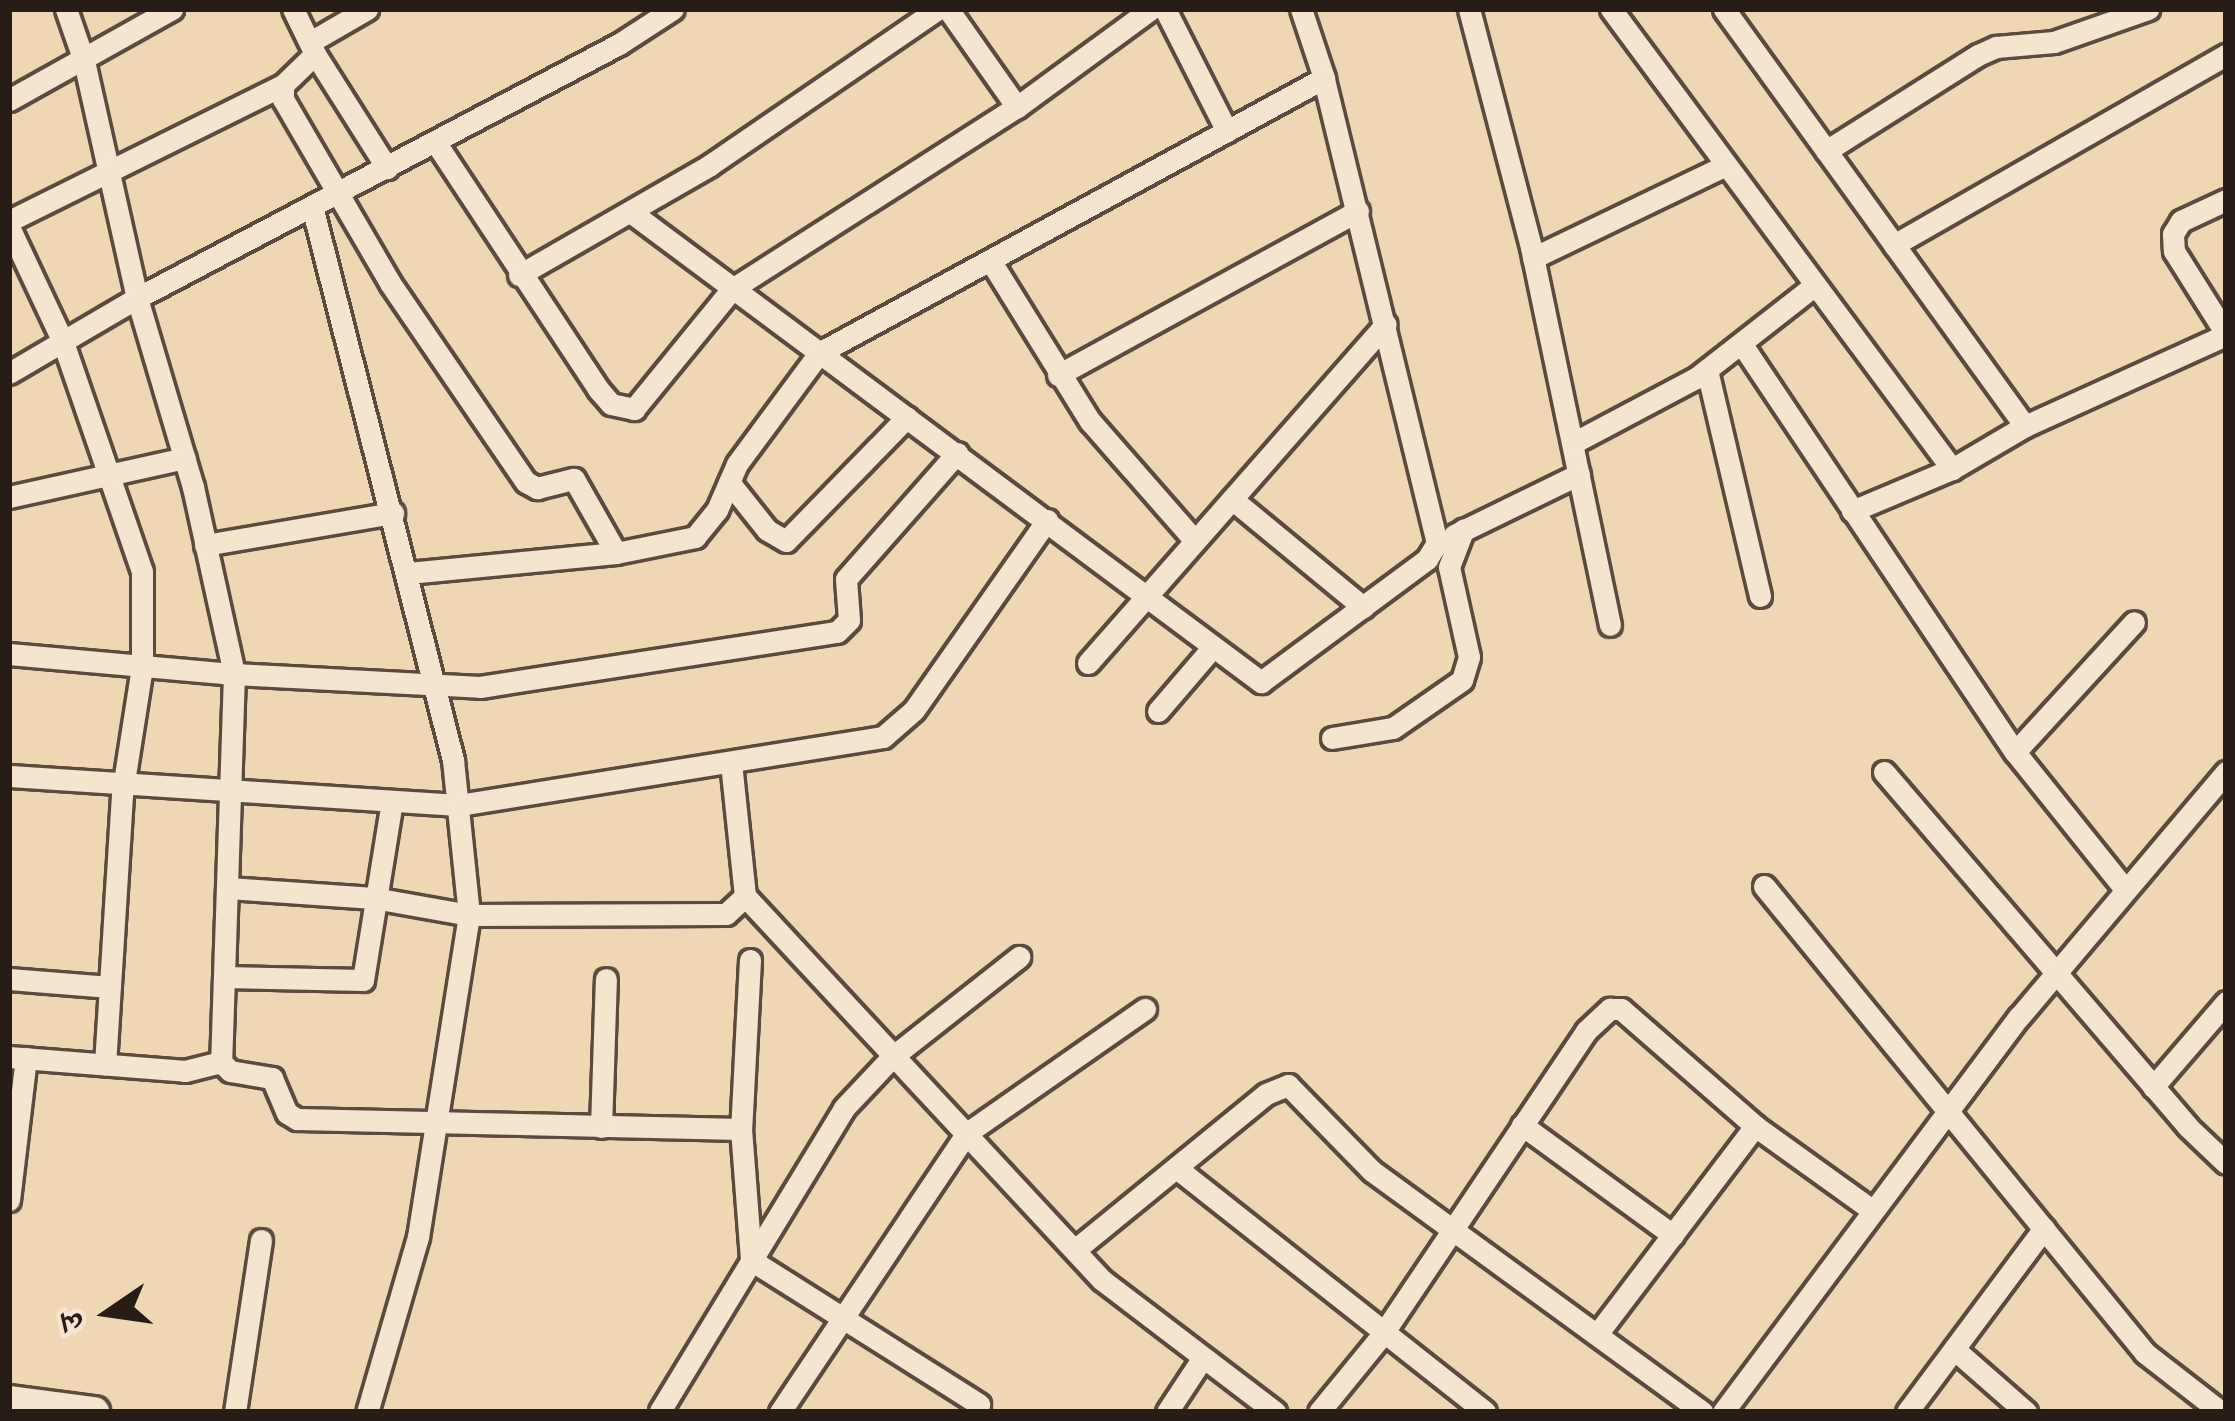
<!DOCTYPE html>
<meta charset="utf-8">
<style>
body{margin:0}
#map{position:relative;width:2235px;height:1421px;overflow:hidden;background:#efd7b4;font-family:Cardo,"Noto Serif Devanagari",serif}
div>[style]{position:absolute}
[style*='--x']{left:calc(var(--x)*1px);top:calc(var(--y)*1px);width:calc(var(--w)*1px);rotate:calc(var(--a)*1deg)}
.roads{filter:drop-shadow(3px 0 #5a4b3e) drop-shadow(-3px 0 #5a4b3e) drop-shadow(0 3px #5a4b3e) drop-shadow(0 -3px #5a4b3e)}
.street>*{height:21px;margin:-10.5px;padding:0 10.5px;transform-origin:10.5px;border-radius:10.5px;background:#f5e5ce}
.secondary>*{height:30px;margin:-15px;padding:0 15px;transform-origin:15px;border-radius:15px;background:#f5e5ce}
span{translate:-50% -50%;white-space:nowrap;text-align:center;line-height:1.15;-webkit-text-stroke:9px #f5e5ce;paint-order:stroke}
.frame{position:absolute;inset:0;border:12px solid #281c16;pointer-events:none}
.north{position:absolute;left:48px;top:1253px;width:120px;height:120px;-webkit-text-stroke:9px #f5e5ce;paint-order:stroke;rotate:257deg;font-size:33px;font-weight:700;line-height:48px;text-align:center;color:#281c16}
.north::after{content:'';display:block;margin:auto;width:42px;height:54px;background:#281c16;clip-path:polygon(50% 0,100% 100%,50% 72%,0 100%)}
</style>
<div id="map">
<div class="roads">
<div class="street">
<div style="--x:66;--y:9;--w:55;--a:70.9"></div>
<div style="--x:84;--y:61;--w:243;--a:77.4"></div>
<div style="--x:137;--y:298;--w:197;--a:73.5"></div>
<div style="--x:193;--y:487;--w:191;--a:77.6"></div>
<div style="--x:234;--y:674;--w:388;--a:91.9"></div>
<div style="--x:221;--y:1062;--w:13;--a:45"></div>
<div style="--x:230;--y:1071;--w:43;--a:9.5"></div>
<div style="--x:272;--y:1078;--w:38;--a:67"></div>
<div style="--x:287;--y:1113;--w:12;--a:31"></div>
<div style="--x:297;--y:1119;--w:444;--a:1.3"></div>
<div style="--x:293;--y:9;--w:50;--a:63.9"></div>
<div style="--x:315;--y:54;--w:45;--a:135.9"></div>
<div style="--x:283;--y:85;--w:14;--a:90"></div>
<div style="--x:283;--y:99;--w:213;--a:59.8"></div>
<div style="--x:390;--y:283;--w:241;--a:55.7"></div>
<div style="--x:526;--y:482;--w:13;--a:29"></div>
<div style="--x:537;--y:488;--w:38;--a:-14"></div>
<div style="--x:574;--y:479;--w:85;--a:60.4"></div>
<div style="--x:948;--y:9;--w:120;--a:54.9"></div>
<div style="--x:1165;--y:9;--w:137;--a:63.1"></div>
<div style="--x:1469;--y:9;--w:246;--a:75.4"></div>
<div style="--x:1531;--y:247;--w:386;--a:78.2"></div>
<div style="--x:1611;--y:9;--w:573;--a:53.45"></div>
<div style="--x:1724;--y:9;--w:514;--a:54.18"></div>
<div style="--x:312;--y:41;--w:64;--a:-30.2"></div>
<div style="--x:315;--y:54;--w:135;--a:57.7"></div>
<div style="--x:9;--y:100;--w:187;--a:-29.2"></div>
<div style="--x:436;--y:143;--w:295;--a:56.6"></div>
<div style="--x:598;--y:389;--w:20;--a:49"></div>
<div style="--x:611;--y:404;--w:24;--a:12"></div>
<div style="--x:634;--y:409;--w:155;--a:-50.8"></div>
<div style="--x:732;--y:289;--w:338;--a:-32.6"></div>
<div style="--x:1017;--y:107;--w:166;--a:-36.2"></div>
<div style="--x:1826;--y:151;--w:180;--a:-32.3"></div>
<div style="--x:1978;--y:55;--w:20;--a:-24"></div>
<div style="--x:1996;--y:47;--w:58;--a:-4.9"></div>
<div style="--x:2054;--y:42;--w:100;--a:-19.3"></div>
<div style="--x:2226;--y:200;--w:50;--a:155"></div>
<div style="--x:2181;--y:221;--w:15;--a:122"></div>
<div style="--x:2173;--y:234;--w:17;--a:87"></div>
<div style="--x:2174;--y:251;--w:98;--a:57.9"></div>
<div style="--x:312;--y:206;--w:572;--a:75.72"></div>
<div style="--x:453;--y:760;--w:156;--a:84.1"></div>
<div style="--x:469;--y:915;--w:326;--a:99"></div>
<div style="--x:418;--y:1237;--w:182;--a:106.2"></div>
<div style="--x:632;--y:213;--w:785;--a:36.71"></div>
<div style="--x:1261;--y:682;--w:207;--a:-36.5"></div>
<div style="--x:1427;--y:559;--w:19;--a:-58"></div>
<div style="--x:1437;--y:543;--w:479;--a:-103.7"></div>
<div style="--x:1324;--y:78;--w:73;--a:-108.4"></div>
<div style="--x:9;--y:221;--w:306;--a:-26.4"></div>
<div style="--x:9;--y:227;--w:127;--a:64.8"></div>
<div style="--x:63;--y:342;--w:242;--a:71"></div>
<div style="--x:142;--y:571;--w:96;--a:90"></div>
<div style="--x:142;--y:667;--w:130;--a:98.9"></div>
<div style="--x:122;--y:795;--w:270;--a:93.6"></div>
<div style="--x:1894;--y:245;--w:383;--a:-29.8"></div>
<div style="--x:1533;--y:258;--w:214;--a:-25.7"></div>
<div style="--x:990;--y:260;--w:190;--a:58.2"></div>
<div style="--x:1090;--y:421;--w:159;--a:48.8"></div>
<div style="--x:519;--y:275;--w:220;--a:-29.9"></div>
<div style="--x:710;--y:165;--w:276;--a:-34.4"></div>
<div style="--x:1743;--y:346;--w:489;--a:56.2"></div>
<div style="--x:2015;--y:752;--w:174;--a:51.3"></div>
<div style="--x:1707;--y:370;--w:232;--a:76.8"></div>
<div style="--x:9;--y:373;--w:148;--a:-30.4"></div>
<div style="--x:137;--y:298;--w:545;--a:-27.79"></div>
<div style="--x:619;--y:44;--w:64;--a:-32.9"></div>
<div style="--x:1058;--y:375;--w:342;--a:-28.7"></div>
<div style="--x:1573;--y:443;--w:139;--a:-27.9"></div>
<div style="--x:1696;--y:378;--w:151;--a:-38"></div>
<div style="--x:729;--y:482;--w:61;--a:51.6"></div>
<div style="--x:767;--y:530;--w:22;--a:30"></div>
<div style="--x:786;--y:541;--w:173;--a:-45.7"></div>
<div style="--x:9;--y:497;--w:180;--a:-12.5"></div>
<div style="--x:1232;--y:499;--w:170;--a:39.5"></div>
<div style="--x:1852;--y:511;--w:108;--a:-22.8"></div>
<div style="--x:1952;--y:469;--w:85;--a:-30.5"></div>
<div style="--x:2025;--y:426;--w:221;--a:-24.4"></div>
<div style="--x:1454;--y:535;--w:139;--a:-26"></div>
<div style="--x:205;--y:545;--w:191;--a:-9.7"></div>
<div style="--x:408;--y:573;--w:209;--a:-5.5"></div>
<div style="--x:616;--y:553;--w:81;--a:-11.4"></div>
<div style="--x:695;--y:537;--w:35;--a:-51"></div>
<div style="--x:717;--y:510;--w:50;--a:-66.5"></div>
<div style="--x:737;--y:464;--w:138;--a:-53.5"></div>
<div style="--x:819;--y:353;--w:575;--a:-28.57"></div>
<div style="--x:9;--y:654;--w:226;--a:5.1"></div>
<div style="--x:234;--y:674;--w:246;--a:3"></div>
<div style="--x:480;--y:687;--w:361;--a:-8.8"></div>
<div style="--x:837;--y:632;--w:17;--a:-45"></div>
<div style="--x:849;--y:620;--w:41;--a:-94.2"></div>
<div style="--x:846;--y:579;--w:168;--a:-48.6"></div>
<div style="--x:1088;--y:663;--w:451;--a:-48.7"></div>
<div style="--x:1158;--y:711;--w:83;--a:-49.4"></div>
<div style="--x:1332;--y:738;--w:62;--a:-9.3"></div>
<div style="--x:1393;--y:728;--w:84;--a:-34.8"></div>
<div style="--x:1462;--y:680;--w:24;--a:-73"></div>
<div style="--x:1469;--y:657;--w:92;--a:-102.5"></div>
<div style="--x:1449;--y:567;--w:40;--a:-69"></div>
<div style="--x:2015;--y:752;--w:176;--a:-47.5"></div>
<div style="--x:1884;--y:772;--w:467;--a:49.4"></div>
<div style="--x:2188;--y:1127;--w:52;--a:43.5"></div>
<div style="--x:9;--y:776;--w:451;--a:3.7"></div>
<div style="--x:459;--y:805;--w:429;--a:-9.1"></div>
<div style="--x:883;--y:737;--w:41;--a:-41.1"></div>
<div style="--x:914;--y:710;--w:232;--a:-55"></div>
<div style="--x:1764;--y:886;--w:603;--a:50.79"></div>
<div style="--x:2145;--y:1353;--w:96;--a:37.8"></div>
<div style="--x:228;--y:888;--w:146;--a:3.9"></div>
<div style="--x:374;--y:898;--w:97;--a:10.1"></div>
<div style="--x:469;--y:915;--w:257;--a:-0.2"></div>
<div style="--x:726;--y:914;--w:26;--a:-43"></div>
<div style="--x:745;--y:896;--w:134;--a:-96"></div>
<div style="--x:745;--y:896;--w:524;--a:47.09"></div>
<div style="--x:1102;--y:1280;--w:218;--a:37.3"></div>
<div style="--x:750;--y:960;--w:169;--a:93"></div>
<div style="--x:741;--y:1129;--w:131;--a:85.6"></div>
<div style="--x:751;--y:1260;--w:270;--a:32.3"></div>
<div style="--x:224;--y:977;--w:139;--a:1.2"></div>
<div style="--x:363;--y:980;--w:181;--a:-80.8"></div>
<div style="--x:9;--y:979;--w:101;--a:4.5"></div>
<div style="--x:9;--y:1057;--w:177;--a:4.5"></div>
<div style="--x:185;--y:1071;--w:37;--a:-14"></div>
<div style="--x:2153;--y:1087;--w:112;--a:-49.3"></div>
<div style="--x:1522;--y:1125;--w:187;--a:36.1"></div>
<div style="--x:601;--y:1127;--w:148;--a:-88.1"></div>
<div style="--x:1179;--y:1170;--w:390;--a:38.3"></div>
<div style="--x:9;--y:1200;--w:143;--a:-83.2"></div>
<div style="--x:1076;--y:1249;--w:245;--a:-39.2"></div>
<div style="--x:1266;--y:1094;--w:24;--a:-22"></div>
<div style="--x:1288;--y:1085;--w:120;--a:45.7"></div>
<div style="--x:1372;--y:1171;--w:409;--a:36.1"></div>
<div style="--x:1598;--y:1333;--w:260;--a:-52.8"></div>
<div style="--x:1954;--y:1349;--w:96;--a:41.2"></div>
<div style="--x:660;--y:1411;--w:354;--a:-58.7"></div>
<div style="--x:844;--y:1108;--w:70;--a:-46.7"></div>
<div style="--x:892;--y:1057;--w:162;--a:-38.2"></div>
<div style="--x:235;--y:1412;--w:174;--a:-81.4"></div>
<div style="--x:780;--y:1412;--w:336;--a:-56.2"></div>
<div style="--x:967;--y:1133;--w:217;--a:-34.9"></div>
<div style="--x:1167;--y:1412;--w:64;--a:-56.6"></div>
<div style="--x:1319;--y:1412;--w:99;--a:-50.7"></div>
<div style="--x:1382;--y:1335;--w:366;--a:-56.1"></div>
<div style="--x:1586;--y:1031;--w:33;--a:-43"></div>
<div style="--x:1610;--y:1009;--w:11;--a:0"></div>
<div style="--x:1621;--y:1009;--w:178;--a:41.1"></div>
<div style="--x:1755;--y:1126;--w:144;--a:35.7"></div>
<div style="--x:1723;--y:1412;--w:494;--a:-53.2"></div>
<div style="--x:2019;--y:1017;--w:321;--a:-49.8"></div>
<div style="--x:1907;--y:1412;--w:229;--a:-53.3"></div>
</div>
<div class="secondary">
<div style="--x:9;--y:1401;--w:86;--a:7.4"></div>
</div>
</div>
<div class="frame"></div>
<div class="north">उ</div>
</div>
